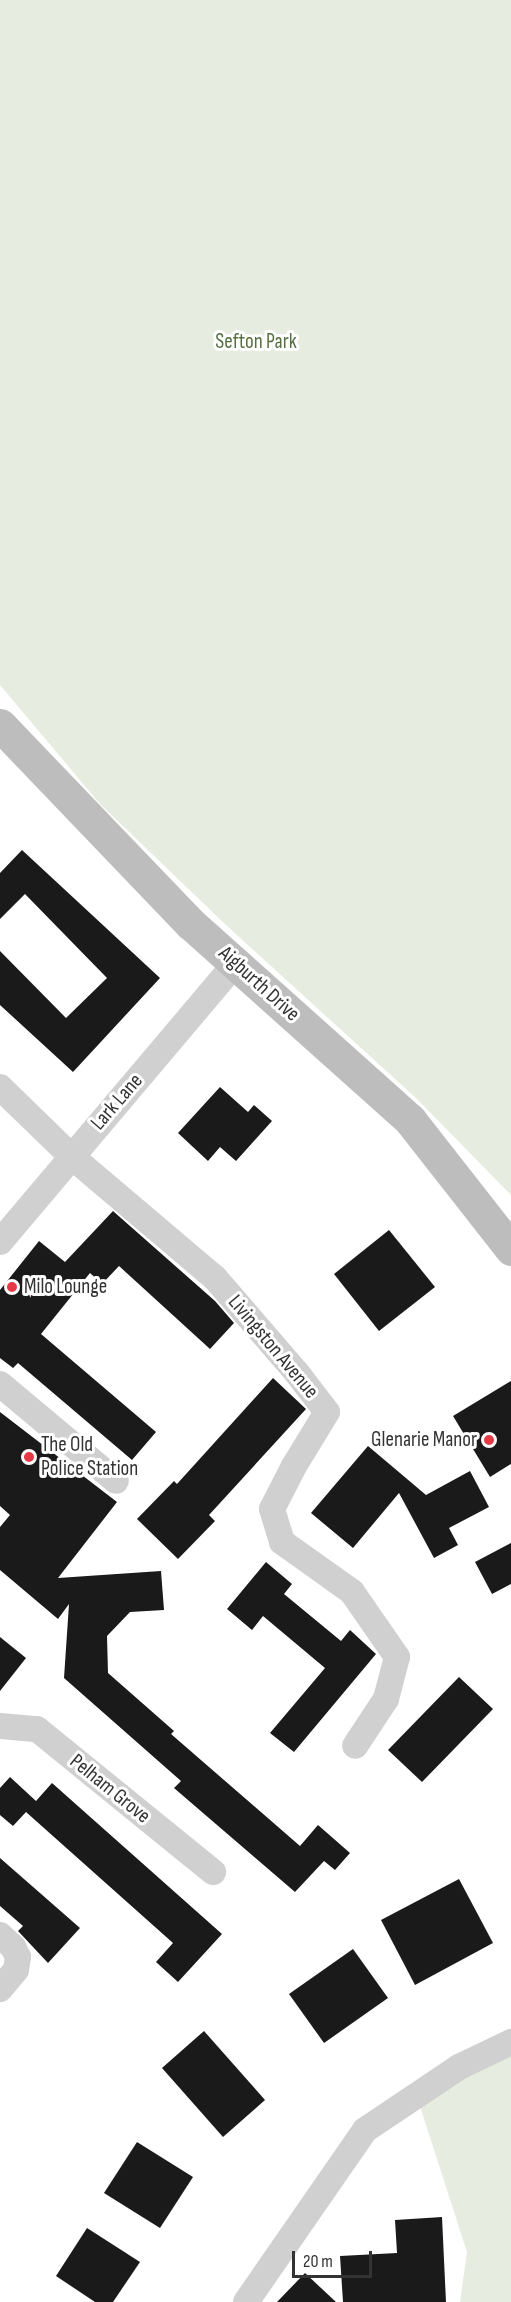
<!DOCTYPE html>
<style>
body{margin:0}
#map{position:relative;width:511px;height:2302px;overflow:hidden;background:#fff;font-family:"Sofia Sans Condensed",sans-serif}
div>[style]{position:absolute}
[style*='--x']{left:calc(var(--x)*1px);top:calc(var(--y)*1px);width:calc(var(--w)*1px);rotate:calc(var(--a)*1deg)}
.green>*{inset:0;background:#e6ecdf}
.building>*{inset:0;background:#1a1a1a}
.street>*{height:26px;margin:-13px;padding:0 13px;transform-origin:13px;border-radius:13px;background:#d0d0d0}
.secondary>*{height:33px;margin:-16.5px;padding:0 16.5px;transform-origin:16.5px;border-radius:16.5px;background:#bdbdbd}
.dots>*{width:16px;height:16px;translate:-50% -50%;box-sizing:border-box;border:3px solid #fff;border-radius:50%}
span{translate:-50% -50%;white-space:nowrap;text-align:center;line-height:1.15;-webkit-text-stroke:6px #fff;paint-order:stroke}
.park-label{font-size:21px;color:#56703f}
.street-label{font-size:21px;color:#333}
.poi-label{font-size:21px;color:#333}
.left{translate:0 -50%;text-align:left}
.right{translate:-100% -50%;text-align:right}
.scale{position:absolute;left:292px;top:2251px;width:80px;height:27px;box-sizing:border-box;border:3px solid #333;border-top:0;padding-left:8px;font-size:18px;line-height:21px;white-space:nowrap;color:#333;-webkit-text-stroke:4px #fff;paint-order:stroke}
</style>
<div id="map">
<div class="green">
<div style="clip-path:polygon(0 0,511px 0,511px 1195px,416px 1098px,227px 926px,100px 804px,0 685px)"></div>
<div style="clip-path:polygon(511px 2045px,511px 2302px,460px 2302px,467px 2252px,417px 2097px)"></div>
</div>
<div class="building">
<div style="clip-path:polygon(22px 850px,160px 978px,73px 1072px,0 1005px,0 951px,66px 1018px,107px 978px,25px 894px,0 919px,0 873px)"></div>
<div style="clip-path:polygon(220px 1087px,248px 1112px,254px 1105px,272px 1121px,236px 1161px,220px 1147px,208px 1161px,178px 1133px)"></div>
<div style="clip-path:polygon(113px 1211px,215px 1301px,234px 1323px,210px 1349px,119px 1266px,102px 1284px,90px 1273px,41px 1334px,156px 1432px,132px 1460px,18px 1363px,13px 1368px,0 1358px,0 1290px,39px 1241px,65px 1262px)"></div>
<div style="clip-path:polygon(389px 1230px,435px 1287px,379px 1331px,334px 1274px)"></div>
<div style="clip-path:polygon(273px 1378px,306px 1409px,209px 1515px,215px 1521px,178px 1559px,137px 1519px,174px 1481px,177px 1484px)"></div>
<div style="clip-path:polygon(511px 1381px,511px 1464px,490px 1477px,453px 1416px)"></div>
<div style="clip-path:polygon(0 1412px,117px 1502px,58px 1578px,161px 1571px,164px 1610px,130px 1612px,107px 1636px,108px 1673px,174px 1731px,171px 1734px,300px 1846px,318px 1825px,350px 1853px,335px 1870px,324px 1861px,295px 1892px,174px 1788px,181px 1781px,64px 1678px,69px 1604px,58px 1619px,0 1570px,0 1527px,10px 1515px,0 1506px)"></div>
<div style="clip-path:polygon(368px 1446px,426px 1495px,470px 1471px,489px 1507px,449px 1528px,458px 1545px,434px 1558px,399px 1493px,353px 1548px,311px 1513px)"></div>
<div style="clip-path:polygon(511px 1543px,511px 1584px,492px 1594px,475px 1562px)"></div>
<div style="clip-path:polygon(266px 1562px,292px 1584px,284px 1594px,341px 1641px,350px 1630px,376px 1654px,294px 1752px,270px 1733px,325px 1668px,263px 1616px,252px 1630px,227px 1609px)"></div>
<div style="clip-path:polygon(0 1637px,26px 1658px,0 1691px)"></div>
<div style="clip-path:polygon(459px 1677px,493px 1709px,422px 1782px,388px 1750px)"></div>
<div style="clip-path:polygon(10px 1777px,36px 1801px,52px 1783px,222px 1934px,178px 1982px,156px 1962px,173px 1943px,26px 1812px,13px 1826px,0 1815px,0 1788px)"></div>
<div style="clip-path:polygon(0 1858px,80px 1928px,48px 1963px,18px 1931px,23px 1926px,0 1906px)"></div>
<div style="clip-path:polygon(459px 1879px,493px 1943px,415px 1985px,381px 1920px)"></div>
<div style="clip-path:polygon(353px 1949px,388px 1998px,324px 2043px,289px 1994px)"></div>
<div style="clip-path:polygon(204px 2031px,265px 2100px,223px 2137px,162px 2068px)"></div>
<div style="clip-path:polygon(137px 2142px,193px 2177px,160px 2228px,104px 2193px)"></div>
<div style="clip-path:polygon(442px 2217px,446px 2302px,343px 2302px,340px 2256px,397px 2253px,395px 2220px)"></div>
<div style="clip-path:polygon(87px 2228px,140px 2262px,113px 2302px,95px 2302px,56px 2276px)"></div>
<div style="clip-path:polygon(305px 2273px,336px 2302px,277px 2302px)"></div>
</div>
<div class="street">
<div style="--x:0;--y:1087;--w:99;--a:44.2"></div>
<div style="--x:71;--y:1156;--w:189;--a:40.3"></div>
<div style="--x:215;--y:1278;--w:125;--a:49.2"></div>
<div style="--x:297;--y:1373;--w:49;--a:52.4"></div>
<div style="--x:327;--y:1412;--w:63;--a:121.4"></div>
<div style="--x:294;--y:1466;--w:48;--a:117.1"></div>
<div style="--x:272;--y:1509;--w:34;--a:73"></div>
<div style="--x:282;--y:1542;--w:86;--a:35.5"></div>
<div style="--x:352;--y:1592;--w:79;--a:55.3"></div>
<div style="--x:397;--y:1657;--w:43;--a:104.7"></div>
<div style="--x:386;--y:1699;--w:56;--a:123.4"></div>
<div style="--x:0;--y:1242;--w:365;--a:-49.8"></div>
<div style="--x:0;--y:1384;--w:151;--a:39.9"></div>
<div style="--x:0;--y:1726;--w:37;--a:5"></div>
<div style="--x:37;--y:1729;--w:227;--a:39.1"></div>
<div style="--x:0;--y:1935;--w:18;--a:43"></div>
<div style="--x:13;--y:1947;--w:11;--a:63"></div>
<div style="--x:18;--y:1957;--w:13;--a:99"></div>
<div style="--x:16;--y:1970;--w:25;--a:130"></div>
<div style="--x:246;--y:2302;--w:209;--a:-55.3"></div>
<div style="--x:365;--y:2130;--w:113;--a:-33.8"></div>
<div style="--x:459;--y:2067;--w:58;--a:-25.7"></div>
</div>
<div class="secondary">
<div style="--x:0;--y:725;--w:276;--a:46.2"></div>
<div style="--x:191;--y:924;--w:294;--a:41.8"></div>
<div style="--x:410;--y:1120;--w:164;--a:51.9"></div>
</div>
<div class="dots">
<div style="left:12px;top:1287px;background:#e63946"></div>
<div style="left:489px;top:1440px;background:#e63946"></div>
<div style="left:29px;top:1457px;background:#e63946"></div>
</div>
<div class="park-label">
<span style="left:256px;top:342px">Sefton Park</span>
</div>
<div class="street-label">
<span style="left:259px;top:984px;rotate:42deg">Aigburth Drive</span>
<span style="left:117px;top:1102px;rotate:-49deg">Lark Lane</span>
<span style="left:273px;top:1347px;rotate:50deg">Livingston Avenue</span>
<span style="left:110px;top:1789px;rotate:39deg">Pelham Grove</span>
</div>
<div class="poi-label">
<span class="left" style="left:24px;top:1287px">Milo Lounge</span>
<span class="right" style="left:477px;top:1440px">Glenarie Manor</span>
<span class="left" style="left:41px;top:1457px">The Old<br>Police Station</span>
</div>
<div class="scale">20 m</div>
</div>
